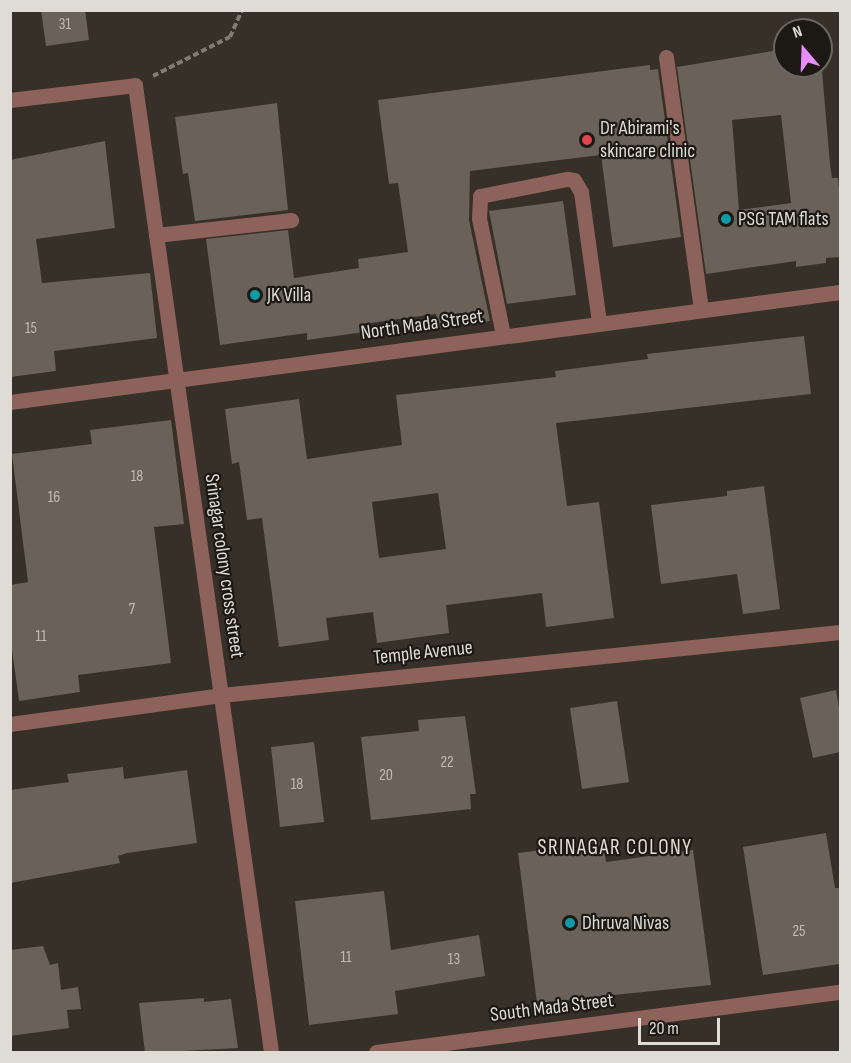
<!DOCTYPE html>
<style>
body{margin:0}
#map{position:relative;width:851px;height:1063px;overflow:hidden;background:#373028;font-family:"Sofia Sans Condensed",sans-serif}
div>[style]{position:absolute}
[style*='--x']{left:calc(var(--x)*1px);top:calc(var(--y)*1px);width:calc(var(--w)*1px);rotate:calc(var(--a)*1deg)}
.building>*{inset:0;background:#6a6158}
.path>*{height:4px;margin-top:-2px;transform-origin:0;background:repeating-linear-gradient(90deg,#807b74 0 6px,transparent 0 9px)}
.minor>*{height:15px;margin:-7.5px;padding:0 7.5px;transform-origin:7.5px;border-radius:7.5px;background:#8d625b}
.dots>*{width:16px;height:16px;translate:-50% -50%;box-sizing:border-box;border:3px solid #1c1915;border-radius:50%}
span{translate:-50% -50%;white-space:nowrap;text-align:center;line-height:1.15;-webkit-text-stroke:4.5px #1c1915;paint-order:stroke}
.number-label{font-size:16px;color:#c2bcb6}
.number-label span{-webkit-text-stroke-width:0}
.poi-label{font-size:20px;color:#dfdbd5}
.left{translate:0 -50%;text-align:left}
.street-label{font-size:20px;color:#dfdbd5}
.neighbourhood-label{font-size:21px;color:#e5ddd2;letter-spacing:1.5px}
.frame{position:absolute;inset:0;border:12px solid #dfdbd5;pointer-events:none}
.north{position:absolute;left:773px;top:18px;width:60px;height:60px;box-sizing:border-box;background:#1c1915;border:2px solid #6a6762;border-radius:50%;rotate:341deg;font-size:16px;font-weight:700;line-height:24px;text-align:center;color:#dfdbd5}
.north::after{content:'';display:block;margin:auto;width:21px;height:27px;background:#ea8dfc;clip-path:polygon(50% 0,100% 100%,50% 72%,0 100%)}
.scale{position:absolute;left:638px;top:1018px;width:82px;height:27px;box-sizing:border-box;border:3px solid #dfdbd5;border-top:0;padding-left:8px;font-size:18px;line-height:21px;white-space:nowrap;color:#dfdbd5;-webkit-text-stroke:4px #1c1915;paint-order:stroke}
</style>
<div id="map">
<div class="building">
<div style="clip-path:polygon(41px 10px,85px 10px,89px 40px,46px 46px)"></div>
<div style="clip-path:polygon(evenodd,785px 49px,785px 66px,821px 66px,821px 59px,830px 164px,832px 178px,838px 178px,840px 199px,840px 257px,826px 258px,826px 263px,796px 267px,796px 261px,706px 274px,677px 67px,785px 49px,781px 115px,791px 203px,739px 210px,732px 120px,781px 115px)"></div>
<div style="clip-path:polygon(650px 65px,650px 70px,658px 69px,681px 237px,613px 247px,601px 155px,470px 171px,469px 220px,490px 321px,438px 328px,436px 314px,363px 324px,364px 332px,307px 340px,307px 333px,220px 345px,206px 239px,288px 230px,294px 278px,359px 268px,358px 259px,408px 252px,398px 183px,389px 184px,378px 100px)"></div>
<div style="clip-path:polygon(277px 103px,288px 210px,195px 221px,188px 173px,183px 174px,175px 117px)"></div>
<div style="clip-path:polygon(105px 141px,115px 228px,36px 239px,42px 283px,150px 273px,157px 338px,54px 351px,56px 371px,10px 377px,10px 160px)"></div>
<div style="clip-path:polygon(563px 201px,576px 295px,507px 304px,489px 211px)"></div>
<div style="clip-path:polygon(evenodd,804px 336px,811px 394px,556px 423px,567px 506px,599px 502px,614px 618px,546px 627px,542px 593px,446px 605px,449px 633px,377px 643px,373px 612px,326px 618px,329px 640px,279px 647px,262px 518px,247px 520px,239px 462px,232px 464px,225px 409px,299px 399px,307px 459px,402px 445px,396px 395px,556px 377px,555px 371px,648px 359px,647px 354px,804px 336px,438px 493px,446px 549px,379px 558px,372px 502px,438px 493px)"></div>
<div style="clip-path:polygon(171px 420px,184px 524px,154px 527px,171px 663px,78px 675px,80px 692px,19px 701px,10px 635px,10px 585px,28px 582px,12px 454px,92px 444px,90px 430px)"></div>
<div style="clip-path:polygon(764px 486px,780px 609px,743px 614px,737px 574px,661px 584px,651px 505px,727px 496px,727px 491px)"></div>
<div style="clip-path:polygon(836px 690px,840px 714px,840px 752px,813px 758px,800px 698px)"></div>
<div style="clip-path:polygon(617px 701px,629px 782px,582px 789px,570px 708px)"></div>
<div style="clip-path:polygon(465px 716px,476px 794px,470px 794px,471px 809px,371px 820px,361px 737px,419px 731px,418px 720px)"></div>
<div style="clip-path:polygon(314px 742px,324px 822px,280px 827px,271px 747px)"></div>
<div style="clip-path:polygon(123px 767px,124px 779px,187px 770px,197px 843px,127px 853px,118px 856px,120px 863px,10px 883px,10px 790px,69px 782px,67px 774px)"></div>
<div style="clip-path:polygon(826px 833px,835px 888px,840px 888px,840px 964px,763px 975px,743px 847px)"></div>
<div style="clip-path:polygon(603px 842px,606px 862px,693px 850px,711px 985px,537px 1003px,518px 853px)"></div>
<div style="clip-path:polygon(384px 891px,391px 950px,479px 935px,485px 976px,395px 991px,398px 1014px,309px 1025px,295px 901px)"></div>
<div style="clip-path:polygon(43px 946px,50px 965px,58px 963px,61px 990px,78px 987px,81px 1009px,67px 1010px,69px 1028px,10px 1036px,10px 950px)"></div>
<div style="clip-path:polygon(204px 998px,204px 1002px,231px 999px,238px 1048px,145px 1053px,139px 1003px)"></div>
</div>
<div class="path">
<div style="--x:153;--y:76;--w:86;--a:-26.9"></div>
<div style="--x:230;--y:37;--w:30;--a:-66"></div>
</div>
<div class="minor">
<div style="--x:666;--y:57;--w:253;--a:82.1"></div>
<div style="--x:10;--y:100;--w:126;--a:-6.8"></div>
<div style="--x:135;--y:85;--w:977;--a:81.99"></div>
<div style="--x:156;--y:235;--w:136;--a:-6.3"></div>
<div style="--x:503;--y:335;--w:119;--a:-101.6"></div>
<div style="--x:479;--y:218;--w:22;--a:-87"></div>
<div style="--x:480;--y:196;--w:89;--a:-11.1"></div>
<div style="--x:567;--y:179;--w:7;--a:8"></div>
<div style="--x:574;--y:180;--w:14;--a:60"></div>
<div style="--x:581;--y:192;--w:131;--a:82.1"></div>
<div style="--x:10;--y:402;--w:837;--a:-7.55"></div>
<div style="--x:10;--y:724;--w:213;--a:-7.8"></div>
<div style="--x:221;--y:695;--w:622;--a:-5.81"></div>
<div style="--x:376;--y:1052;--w:468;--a:-7.4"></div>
</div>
<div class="dots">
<div style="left:587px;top:140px;background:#e0444e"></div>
<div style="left:726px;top:219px;background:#0f9aa8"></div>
<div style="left:255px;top:295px;background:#0f9aa8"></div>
<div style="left:570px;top:923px;background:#0f9aa8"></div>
</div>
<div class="number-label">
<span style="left:65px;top:25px">31</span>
<span style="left:31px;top:329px">15</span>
<span style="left:137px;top:477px">18</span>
<span style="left:54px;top:498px">16</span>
<span style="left:132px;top:610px">7</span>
<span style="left:41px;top:637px">11</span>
<span style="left:447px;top:763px">22</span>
<span style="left:386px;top:776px">20</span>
<span style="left:297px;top:785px">18</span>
<span style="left:799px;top:932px">25</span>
<span style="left:346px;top:958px">11</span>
<span style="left:454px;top:960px">13</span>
</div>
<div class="poi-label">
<span class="left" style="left:600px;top:140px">Dr Abirami's<br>skincare clinic</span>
<span class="left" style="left:738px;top:219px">PSG TAM flats</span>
<span class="left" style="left:267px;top:295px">JK Villa</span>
<span class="left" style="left:582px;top:923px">Dhruva Nivas</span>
</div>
<div class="street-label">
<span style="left:422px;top:325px;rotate:-8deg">North Mada Street</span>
<span style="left:224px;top:566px;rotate:82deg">Srinagar colony cross street</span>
<span style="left:423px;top:653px;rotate:-6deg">Temple Avenue</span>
<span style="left:552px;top:1008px;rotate:-7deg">South Mada Street</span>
</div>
<div class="neighbourhood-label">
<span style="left:615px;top:848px">SRINAGAR COLONY</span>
</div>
<div class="frame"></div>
<div class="north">N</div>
<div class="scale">20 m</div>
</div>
